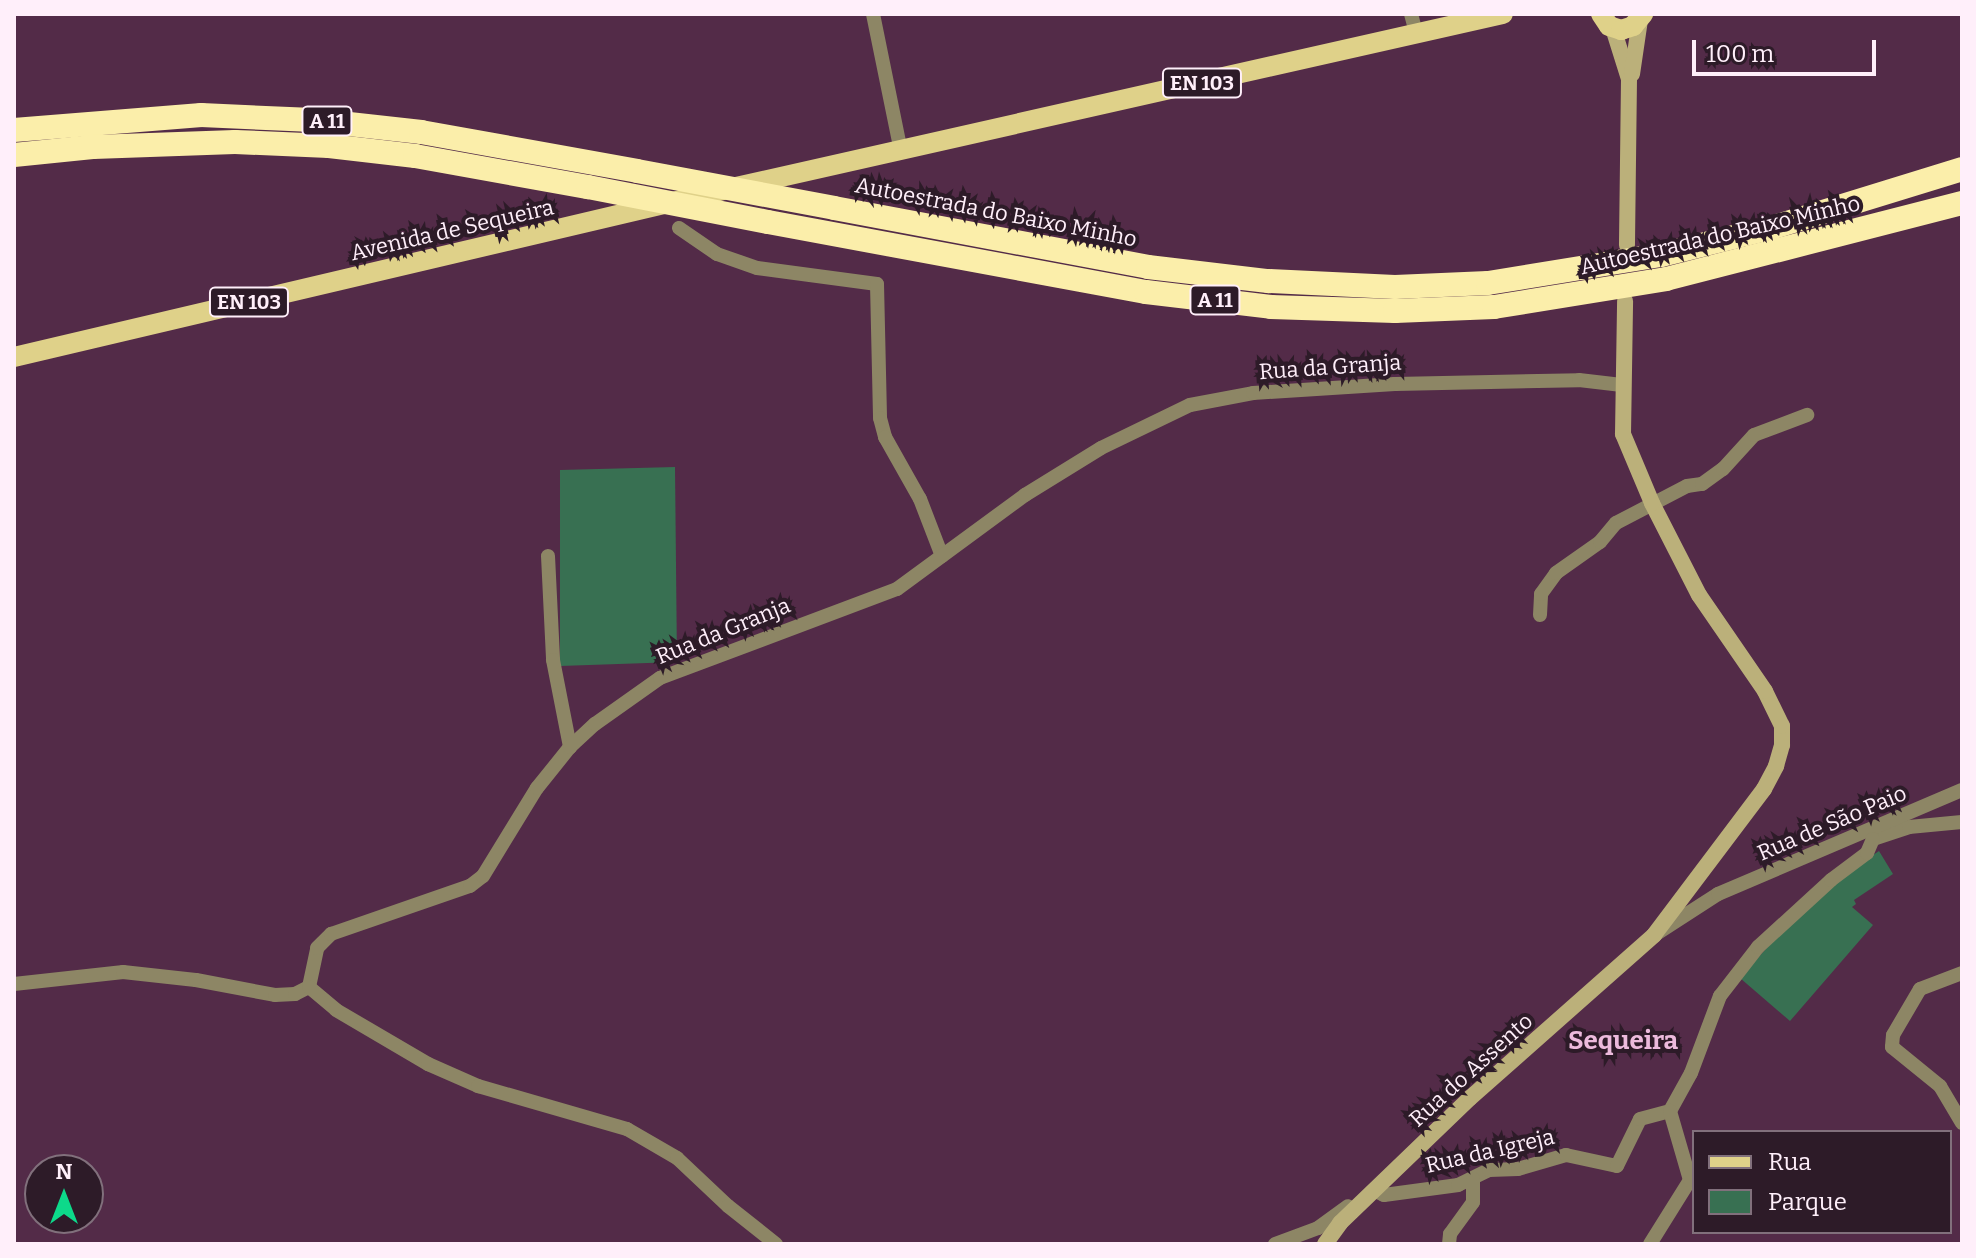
<!DOCTYPE html>
<meta charset="utf-8">
<style>
body{margin:0}
#map{position:relative;width:1976px;height:1258px;overflow:hidden;background:#532b48;font-family:Bitter,serif}
div>[style]{position:absolute}
[style*='--x']{left:calc(var(--x)*1px);top:calc(var(--y)*1px);width:calc(var(--w)*1px);rotate:calc(var(--a)*1deg)}
.green>*{inset:0;background:#387052}
.street>*{height:14px;margin:-7px;padding:0 7px;transform-origin:7px;border-radius:7px;background:#8d8665}
.secondary>*{height:16px;margin:-8px;padding:0 8px;transform-origin:8px;border-radius:8px;background:#bbb07a}
.primary>*{height:20px;margin:-10px;padding:0 10px;transform-origin:10px;border-radius:10px;background:#dfd189}
.highway>*{height:24px;margin:-12px;padding:0 12px;transform-origin:12px;border-radius:12px;background:#fbeeaa}
.highway-bridge>*{height:24px;margin:-12px;padding:0 12px;transform-origin:12px;border-radius:12px;background:#fbeeaa}
span{translate:-50% -50%;white-space:nowrap;text-align:center;line-height:1.15;-webkit-text-stroke:8px #2d1b28;paint-order:stroke}
.shield-label span{padding:2px 6px;background:#2d1b28;border:2px solid;border-radius:6px;-webkit-text-stroke-width:0}
.shield-label{font-size:20px;color:#ffeffa;font-weight:700}
.street-label{font-size:22px;color:#ffeffa}
.quarter-label{font-size:26px;color:#ecbadc;font-weight:700}
.frame{position:absolute;inset:0;border:16px solid #ffeffa;pointer-events:none}
.legend{position:absolute;left:1692px;top:1130px;width:260px;height:104px;box-sizing:border-box;background:#2d1b28;border:2px solid #81707c;margin:0;padding:10px 14px;list-style:none;font-size:24px;color:#ffeffa}
.legend li{display:flex;align-items:center;gap:16px;height:40px}
.legend b{width:40px;border:2px solid #81707c}
.north{position:absolute;left:24px;top:1154px;width:80px;height:80px;box-sizing:border-box;background:#2d1b28;border:2px solid #81707c;border-radius:50%;rotate:0deg;font-size:22px;font-weight:700;line-height:32px;text-align:center;color:#ffeffa}
.north::after{content:'';display:block;margin:auto;width:28px;height:36px;background:#0dd98a;clip-path:polygon(50% 0,100% 100%,50% 72%,0 100%)}
.scale{position:absolute;left:1692px;top:40px;width:184px;height:36px;box-sizing:border-box;border:4px solid #ffeffa;border-top:0;padding-left:10px;font-size:24px;line-height:28px;white-space:nowrap;color:#ffeffa;-webkit-text-stroke:6px #2d1b28;paint-order:stroke}
</style>
<div id="map">
<div class="green">
<div style="clip-path:polygon(675px 467px,677px 662px,560px 666px,560px 470px)"></div>
<div style="clip-path:polygon(1879px 851px,1893px 874px,1854px 900px,1856px 904px,1852px 907px,1873px 925px,1790px 1021px,1740px 978px,1796px 915px,1831px 883px)"></div>
</div>
<div class="street">
<div style="--x:873;--y:14;--w:141;--a:78.5"></div>
<div style="--x:1411;--y:14;--w:20;--a:75"></div>
<div style="--x:679;--y:228;--w:46;--a:34.4"></div>
<div style="--x:717;--y:254;--w:42;--a:19.3"></div>
<div style="--x:757;--y:268;--w:121;--a:7.6"></div>
<div style="--x:877;--y:284;--w:134;--a:88.7"></div>
<div style="--x:880;--y:418;--w:20;--a:75"></div>
<div style="--x:885;--y:437;--w:71;--a:60.6"></div>
<div style="--x:920;--y:499;--w:61;--a:68.9"></div>
<div style="--x:548;--y:556;--w:104;--a:87.2"></div>
<div style="--x:553;--y:660;--w:89;--a:78.9"></div>
<div style="--x:1540;--y:615;--w:21;--a:-87"></div>
<div style="--x:1541;--y:594;--w:26;--a:-54"></div>
<div style="--x:1556;--y:573;--w:54;--a:-35.2"></div>
<div style="--x:1600;--y:542;--w:25;--a:-50"></div>
<div style="--x:1616;--y:523;--w:80;--a:-27.5"></div>
<div style="--x:1687;--y:486;--w:15;--a:-8"></div>
<div style="--x:1702;--y:484;--w:26;--a:-36"></div>
<div style="--x:1723;--y:469;--w:46;--a:-47.6"></div>
<div style="--x:1754;--y:435;--w:57;--a:-20.7"></div>
<div style="--x:1876;--y:838;--w:35;--a:-18"></div>
<div style="--x:1909;--y:827;--w:53;--a:-5.4"></div>
<div style="--x:1656;--y:934;--w:74;--a:-32.8"></div>
<div style="--x:1718;--y:894;--w:265;--a:-23.1"></div>
<div style="--x:1962;--y:973;--w:45;--a:159.1"></div>
<div style="--x:1920;--y:989;--w:53;--a:120.4"></div>
<div style="--x:1893;--y:1035;--w:12;--a:95"></div>
<div style="--x:1892;--y:1047;--w:62;--a:39.1"></div>
<div style="--x:1940;--y:1086;--w:43;--a:59.3"></div>
<div style="--x:14;--y:984;--w:110;--a:-6.3"></div>
<div style="--x:123;--y:972;--w:73;--a:6.3"></div>
<div style="--x:196;--y:980;--w:80;--a:10.8"></div>
<div style="--x:275;--y:995;--w:20;--a:-3"></div>
<div style="--x:295;--y:994;--w:16;--a:-27"></div>
<div style="--x:309;--y:987;--w:40;--a:-78"></div>
<div style="--x:317;--y:948;--w:20;--a:-45"></div>
<div style="--x:331;--y:934;--w:147;--a:-19.1"></div>
<div style="--x:470;--y:886;--w:16;--a:-38"></div>
<div style="--x:483;--y:876;--w:103;--a:-58.5"></div>
<div style="--x:537;--y:788;--w:53;--a:-51.2"></div>
<div style="--x:570;--y:747;--w:34;--a:-43"></div>
<div style="--x:595;--y:724;--w:80;--a:-35.3"></div>
<div style="--x:660;--y:678;--w:253;--a:-20.6"></div>
<div style="--x:897;--y:589;--w:159;--a:-36.3"></div>
<div style="--x:1025;--y:495;--w:89;--a:-31.7"></div>
<div style="--x:1101;--y:448;--w:99;--a:-25.8"></div>
<div style="--x:1190;--y:405;--w:64;--a:-10.8"></div>
<div style="--x:1253;--y:393;--w:142;--a:-3.6"></div>
<div style="--x:1395;--y:384;--w:184;--a:-1.2"></div>
<div style="--x:1579;--y:380;--w:43;--a:6.6"></div>
<div style="--x:309;--y:987;--w:35;--a:40"></div>
<div style="--x:336;--y:1010;--w:107;--a:30.4"></div>
<div style="--x:428;--y:1064;--w:55;--a:23.7"></div>
<div style="--x:478;--y:1086;--w:155;--a:16.1"></div>
<div style="--x:627;--y:1129;--w:58;--a:30.1"></div>
<div style="--x:677;--y:1158;--w:70;--a:43.3"></div>
<div style="--x:728;--y:1206;--w:61;--a:38.4"></div>
<div style="--x:1374;--y:1190;--w:11;--a:27"></div>
<div style="--x:1384;--y:1195;--w:75;--a:-7.7"></div>
<div style="--x:1458;--y:1185;--w:34;--a:-26"></div>
<div style="--x:1489;--y:1170;--w:29;--a:-2"></div>
<div style="--x:1518;--y:1169;--w:50;--a:-16.3"></div>
<div style="--x:1566;--y:1155;--w:52;--a:12.2"></div>
<div style="--x:1617;--y:1166;--w:52;--a:-63.9"></div>
<div style="--x:1640;--y:1119;--w:31;--a:-15"></div>
<div style="--x:1670;--y:1111;--w:43;--a:-61.1"></div>
<div style="--x:1691;--y:1073;--w:82;--a:-69.4"></div>
<div style="--x:1720;--y:996;--w:62;--a:-52.2"></div>
<div style="--x:1758;--y:947;--w:99;--a:-42.5"></div>
<div style="--x:1831;--y:880;--w:45;--a:-36.9"></div>
<div style="--x:1867;--y:853;--w:15;--a:-67"></div>
<div style="--x:1275;--y:1244;--w:46;--a:-20.4"></div>
<div style="--x:1318;--y:1228;--w:37;--a:-36"></div>
<div style="--x:1449;--y:1244;--w:10;--a:-84"></div>
<div style="--x:1450;--y:1234;--w:39;--a:-54"></div>
<div style="--x:1473;--y:1202;--w:23;--a:-90"></div>
<div style="--x:1650;--y:1244;--w:75;--a:-58"></div>
<div style="--x:1690;--y:1180;--w:72;--a:-106.2"></div>
</div>
<div class="secondary">
<div style="--x:1613;--y:28;--w:53;--a:72.6"></div>
<div style="--x:1629;--y:79;--w:166;--a:90.7"></div>
<div style="--x:1632;--y:74;--w:55;--a:-81.6"></div>
<div style="--x:1325;--y:1244;--w:26;--a:-54"></div>
<div style="--x:1340;--y:1223;--w:180;--a:-43.9"></div>
<div style="--x:1470;--y:1098;--w:246;--a:-41.5"></div>
<div style="--x:1654;--y:935;--w:183;--a:-53"></div>
<div style="--x:1764;--y:789;--w:26;--a:-62"></div>
<div style="--x:1776;--y:766;--w:22;--a:-74"></div>
<div style="--x:1782;--y:745;--w:19;--a:-90"></div>
<div style="--x:1782;--y:726;--w:39;--a:-116"></div>
<div style="--x:1765;--y:691;--w:116;--a:-124.5"></div>
<div style="--x:1699;--y:595;--w:103;--a:-117.1"></div>
<div style="--x:1652;--y:503;--w:75;--a:-112.8"></div>
<div style="--x:1623;--y:434;--w:133;--a:-89.1"></div>
</div>
<div class="primary">
<div style="--x:1601;--y:14;--w:14;--a:56"></div>
<div style="--x:1609;--y:26;--w:13;--a:18"></div>
<div style="--x:1621;--y:30;--w:13;--a:-18"></div>
<div style="--x:1633;--y:26;--w:16;--a:-50"></div>
<div style="--x:14;--y:357;--w:742;--a:-13.25"></div>
<div style="--x:736;--y:187;--w:786;--a:-12.71"></div>
</div>
<div class="highway">
<div style="--x:14;--y:130;--w:188;--a:-4.6"></div>
<div style="--x:201;--y:115;--w:112;--a:2.6"></div>
<div style="--x:313;--y:120;--w:109;--a:6.3"></div>
<div style="--x:421;--y:132;--w:219;--a:10.2"></div>
<div style="--x:14;--y:155;--w:79;--a:-5.8"></div>
<div style="--x:93;--y:147;--w:142;--a:-2"></div>
<div style="--x:235;--y:142;--w:94;--a:2.4"></div>
<div style="--x:329;--y:146;--w:87;--a:6.6"></div>
<div style="--x:415;--y:156;--w:176;--a:10.2"></div>
<div style="--x:834;--y:208;--w:319;--a:10.6"></div>
<div style="--x:1148;--y:267;--w:121;--a:6.7"></div>
<div style="--x:1268;--y:281;--w:127;--a:2.7"></div>
<div style="--x:1395;--y:287;--w:93;--a:-2.5"></div>
<div style="--x:1488;--y:283;--w:175;--a:-9.2"></div>
<div style="--x:1661;--y:255;--w:116;--a:-13.9"></div>
<div style="--x:1774;--y:227;--w:197;--a:-17.1"></div>
<div style="--x:768;--y:222;--w:384;--a:10.5"></div>
<div style="--x:1146;--y:292;--w:126;--a:6.8"></div>
<div style="--x:1271;--y:307;--w:124;--a:1.8"></div>
<div style="--x:1395;--y:311;--w:99;--a:-2.3"></div>
<div style="--x:1494;--y:307;--w:174;--a:-9.2"></div>
<div style="--x:1666;--y:279;--w:306;--a:-14.4"></div>
</div>
<div class="highway-bridge">
<div style="--x:637;--y:171;--w:200;--a:10.6"></div>
<div style="--x:588;--y:187;--w:183;--a:11"></div>
</div>
<div class="shield-label">
<span style="left:1202px;top:83px">EN 103</span>
<span style="left:327px;top:121px">A 11</span>
<span style="left:1215px;top:300px">A 11</span>
<span style="left:249px;top:302px">EN 103</span>
</div>
<div class="street-label">
<span style="left:996px;top:212px;rotate:11deg">Autoestrada do Baixo Minho</span>
<span style="left:452px;top:230px;rotate:-13deg">Avenida de Sequeira</span>
<span style="left:1720px;top:235px;rotate:-13deg">Autoestrada do Baixo Minho</span>
<span style="left:1330px;top:367px;rotate:-4deg">Rua da Granja</span>
<span style="left:723px;top:631px;rotate:-22deg">Rua da Granja</span>
<span style="left:1832px;top:823px;rotate:-23deg">Rua de São Paio</span>
<span style="left:1471px;top:1070px;rotate:-42deg">Rua do Assento</span>
<span style="left:1490px;top:1151px;rotate:-13deg">Rua da Igreja</span>
</div>
<div class="quarter-label">
<span style="left:1623px;top:1041px">Sequeira</span>
</div>
<div class="frame"></div>
<ul class="legend">
<li><b style="height:10px;background:#dfd189"></b>Rua</li>
<li><b style="height:22px;background:#387052"></b>Parque</li>
</ul>
<div class="north">N</div>
<div class="scale">100 m</div>
</div>
